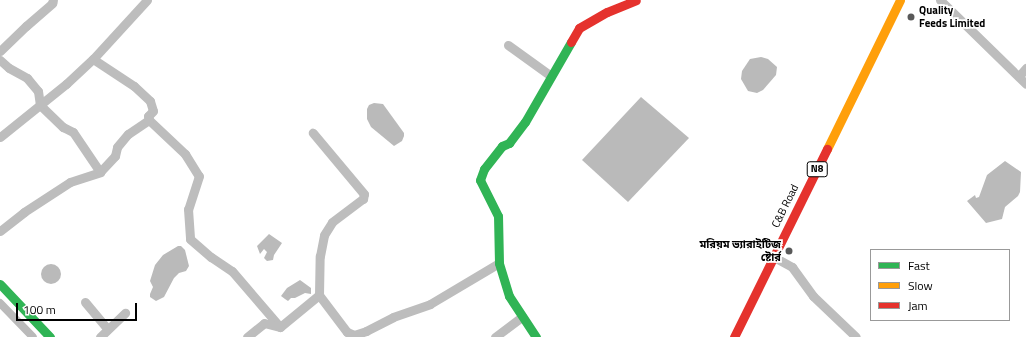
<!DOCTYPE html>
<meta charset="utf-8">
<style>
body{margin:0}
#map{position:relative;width:1026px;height:337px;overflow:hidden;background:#fff;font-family:"Titillium Web","Noto Sans Bengali",sans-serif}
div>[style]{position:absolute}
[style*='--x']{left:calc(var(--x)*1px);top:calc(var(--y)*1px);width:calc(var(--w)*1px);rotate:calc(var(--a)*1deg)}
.water>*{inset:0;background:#bababa}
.round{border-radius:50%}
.canal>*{height:8px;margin:-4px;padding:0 4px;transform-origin:4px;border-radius:4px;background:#bababa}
.street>*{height:9px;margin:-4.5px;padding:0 4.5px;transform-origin:4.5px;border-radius:4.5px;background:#bdbdbd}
.fast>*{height:9px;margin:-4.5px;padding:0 4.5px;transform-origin:4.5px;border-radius:4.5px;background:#30b455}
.slow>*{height:9px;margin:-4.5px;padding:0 4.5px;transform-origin:4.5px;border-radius:4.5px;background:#ff9f0a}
.jam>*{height:9px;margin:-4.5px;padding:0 4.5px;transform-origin:4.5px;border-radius:4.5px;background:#e5322d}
.dots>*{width:11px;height:11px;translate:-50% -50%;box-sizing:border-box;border:2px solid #fff;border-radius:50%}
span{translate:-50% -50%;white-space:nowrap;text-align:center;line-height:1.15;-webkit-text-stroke:3.5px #fff;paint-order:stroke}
.shield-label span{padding:1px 3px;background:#fff;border:1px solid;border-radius:3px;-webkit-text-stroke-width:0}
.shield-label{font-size:10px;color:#000;font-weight:700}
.poi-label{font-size:11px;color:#000;font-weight:700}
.left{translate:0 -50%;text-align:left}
.right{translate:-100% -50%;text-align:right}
.street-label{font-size:11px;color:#000}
.legend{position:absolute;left:870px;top:249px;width:140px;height:72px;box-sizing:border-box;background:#fff;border:1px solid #999;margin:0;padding:5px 7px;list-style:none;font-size:12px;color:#000}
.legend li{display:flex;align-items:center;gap:8px;height:20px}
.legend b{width:20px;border:1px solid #999}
.scale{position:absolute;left:16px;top:303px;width:121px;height:18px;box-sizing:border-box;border:2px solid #000;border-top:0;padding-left:5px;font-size:12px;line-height:14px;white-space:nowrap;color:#000;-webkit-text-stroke:3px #fff;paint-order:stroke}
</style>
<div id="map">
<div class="water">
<div style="clip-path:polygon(761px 57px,768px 59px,777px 67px,776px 75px,763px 90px,757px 93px,748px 91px,741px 79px,742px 71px,750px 59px)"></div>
<div style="clip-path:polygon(641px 97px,689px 138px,628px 202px,582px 160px)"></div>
<div style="clip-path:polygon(374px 103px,383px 104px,404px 133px,404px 136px,402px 141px,394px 146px,371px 127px,367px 119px,367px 109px,369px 105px)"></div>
<div style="clip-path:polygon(1005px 161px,1021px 172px,1020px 192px,1018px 196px,1005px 207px,1002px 219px,986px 223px,967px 201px,975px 195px,976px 198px,979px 197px,987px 175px)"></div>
<div style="clip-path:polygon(269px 234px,282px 243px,274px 255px,273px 260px,267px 261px,264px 258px,267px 252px,264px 249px,260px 254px,257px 246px)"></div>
<div style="clip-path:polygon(178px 246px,181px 246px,185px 250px,189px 266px,186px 271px,179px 273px,174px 278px,164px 297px,156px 301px,150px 297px,150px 294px,153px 287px,150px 281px,155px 265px,163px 255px)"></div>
<div class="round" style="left:41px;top:264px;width:20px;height:20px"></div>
<div style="clip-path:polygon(300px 280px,311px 288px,311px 294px,305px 293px,295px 298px,291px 298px,288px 301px,285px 299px,281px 296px,287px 288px)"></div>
</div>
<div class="canal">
<div style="--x:0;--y:303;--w:47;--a:45.9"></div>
</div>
<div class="street">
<div style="--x:940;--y:0;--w:120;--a:44.3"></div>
<div style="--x:508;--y:45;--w:53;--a:35.8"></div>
<div style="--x:0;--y:51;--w:36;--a:-44"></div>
<div style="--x:26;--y:26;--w:35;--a:-41"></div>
<div style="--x:52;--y:3;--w:3;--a:-72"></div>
<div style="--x:93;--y:59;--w:49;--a:33.4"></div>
<div style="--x:134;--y:86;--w:22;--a:43"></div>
<div style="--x:150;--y:101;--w:10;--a:73"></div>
<div style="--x:153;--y:111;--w:7;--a:135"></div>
<div style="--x:148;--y:116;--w:4;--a:76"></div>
<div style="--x:149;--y:120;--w:50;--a:43.4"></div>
<div style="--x:185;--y:154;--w:26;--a:58"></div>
<div style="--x:199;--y:176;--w:35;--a:108"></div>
<div style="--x:188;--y:209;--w:30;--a:86"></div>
<div style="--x:190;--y:239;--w:28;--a:41"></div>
<div style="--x:211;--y:257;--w:25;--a:34"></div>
<div style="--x:232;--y:271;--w:74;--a:49.4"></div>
<div style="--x:0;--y:60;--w:12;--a:42"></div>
<div style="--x:9;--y:68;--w:21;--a:29"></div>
<div style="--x:27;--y:78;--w:17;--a:50"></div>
<div style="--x:38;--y:91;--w:14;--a:82"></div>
<div style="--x:40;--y:105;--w:32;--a:44"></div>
<div style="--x:63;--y:127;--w:11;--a:27"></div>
<div style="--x:73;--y:132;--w:48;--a:56"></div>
<div style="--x:1019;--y:76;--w:11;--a:-49"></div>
<div style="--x:0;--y:137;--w:85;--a:-38.8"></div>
<div style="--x:66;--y:84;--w:37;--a:-43"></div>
<div style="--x:93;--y:59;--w:80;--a:-47.5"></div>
<div style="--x:0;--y:231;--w:31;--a:-38"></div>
<div style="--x:24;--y:212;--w:55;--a:-33.1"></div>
<div style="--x:70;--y:182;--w:32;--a:-18"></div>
<div style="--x:100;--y:172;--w:22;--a:-47"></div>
<div style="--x:115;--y:156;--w:9;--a:-77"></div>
<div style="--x:117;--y:147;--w:17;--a:-50"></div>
<div style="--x:128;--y:134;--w:25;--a:-34"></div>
<div style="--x:774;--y:257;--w:21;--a:29"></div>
<div style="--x:792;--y:267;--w:36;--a:54"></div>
<div style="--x:813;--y:296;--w:59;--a:43.6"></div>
<div style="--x:319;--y:295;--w:46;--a:52.9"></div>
<div style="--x:347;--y:332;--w:8;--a:23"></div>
<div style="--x:354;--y:335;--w:13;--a:-18"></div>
<div style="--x:366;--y:331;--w:30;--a:-27"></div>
<div style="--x:393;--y:317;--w:39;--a:-19"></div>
<div style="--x:430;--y:304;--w:80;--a:-30.7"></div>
<div style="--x:85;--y:302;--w:35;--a:50"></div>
<div style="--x:100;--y:337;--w:35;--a:-44"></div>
<div style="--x:247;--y:337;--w:22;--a:-39"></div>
<div style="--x:264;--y:323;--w:16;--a:14"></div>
<div style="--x:280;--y:327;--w:50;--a:-39.4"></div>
<div style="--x:319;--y:295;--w:39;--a:-89"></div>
<div style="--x:320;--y:256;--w:21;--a:-79"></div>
<div style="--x:324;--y:235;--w:15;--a:-58"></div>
<div style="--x:332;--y:222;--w:39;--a:-37"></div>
<div style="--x:363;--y:199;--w:5;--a:-79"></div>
<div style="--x:364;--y:194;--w:80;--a:-129.9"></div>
<div style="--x:495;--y:337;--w:34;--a:-37"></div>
</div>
<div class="fast">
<div style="--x:0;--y:284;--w:73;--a:46.7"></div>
<div style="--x:536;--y:337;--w:49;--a:-123.4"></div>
<div style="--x:509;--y:296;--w:34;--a:-107"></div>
<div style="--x:499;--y:263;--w:47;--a:-91.2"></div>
<div style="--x:498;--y:216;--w:40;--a:-116.6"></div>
<div style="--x:480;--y:180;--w:12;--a:-70"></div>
<div style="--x:484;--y:169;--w:29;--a:-52"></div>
<div style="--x:502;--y:146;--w:8;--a:-23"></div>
<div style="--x:509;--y:143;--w:26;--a:-53"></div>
<div style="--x:525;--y:122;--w:92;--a:-60.1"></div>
</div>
<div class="slow">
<div style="--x:827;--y:149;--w:166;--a:-63.9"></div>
</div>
<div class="jam">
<div style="--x:571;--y:42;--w:16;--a:-60"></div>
<div style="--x:579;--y:28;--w:32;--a:-30"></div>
<div style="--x:607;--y:12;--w:31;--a:-22"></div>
<div style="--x:734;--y:337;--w:210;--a:-63.7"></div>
</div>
<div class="dots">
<div style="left:911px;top:17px;background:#595959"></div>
<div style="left:789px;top:251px;background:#595959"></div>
</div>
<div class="shield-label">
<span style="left:817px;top:169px">N8</span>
</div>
<div class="poi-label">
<span class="left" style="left:919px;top:17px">Quality<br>Feeds Limited</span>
<span class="right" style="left:781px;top:251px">মরিয়ম ভ্যারাইটিজ<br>ষ্টোর্র</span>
</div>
<div class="street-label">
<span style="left:785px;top:206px;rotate:-64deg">C&amp;B Road</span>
</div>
<ul class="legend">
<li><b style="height:5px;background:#30b455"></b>Fast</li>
<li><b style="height:5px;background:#ff9f0a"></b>Slow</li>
<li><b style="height:5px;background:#e5322d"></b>Jam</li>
</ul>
<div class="scale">100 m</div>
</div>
